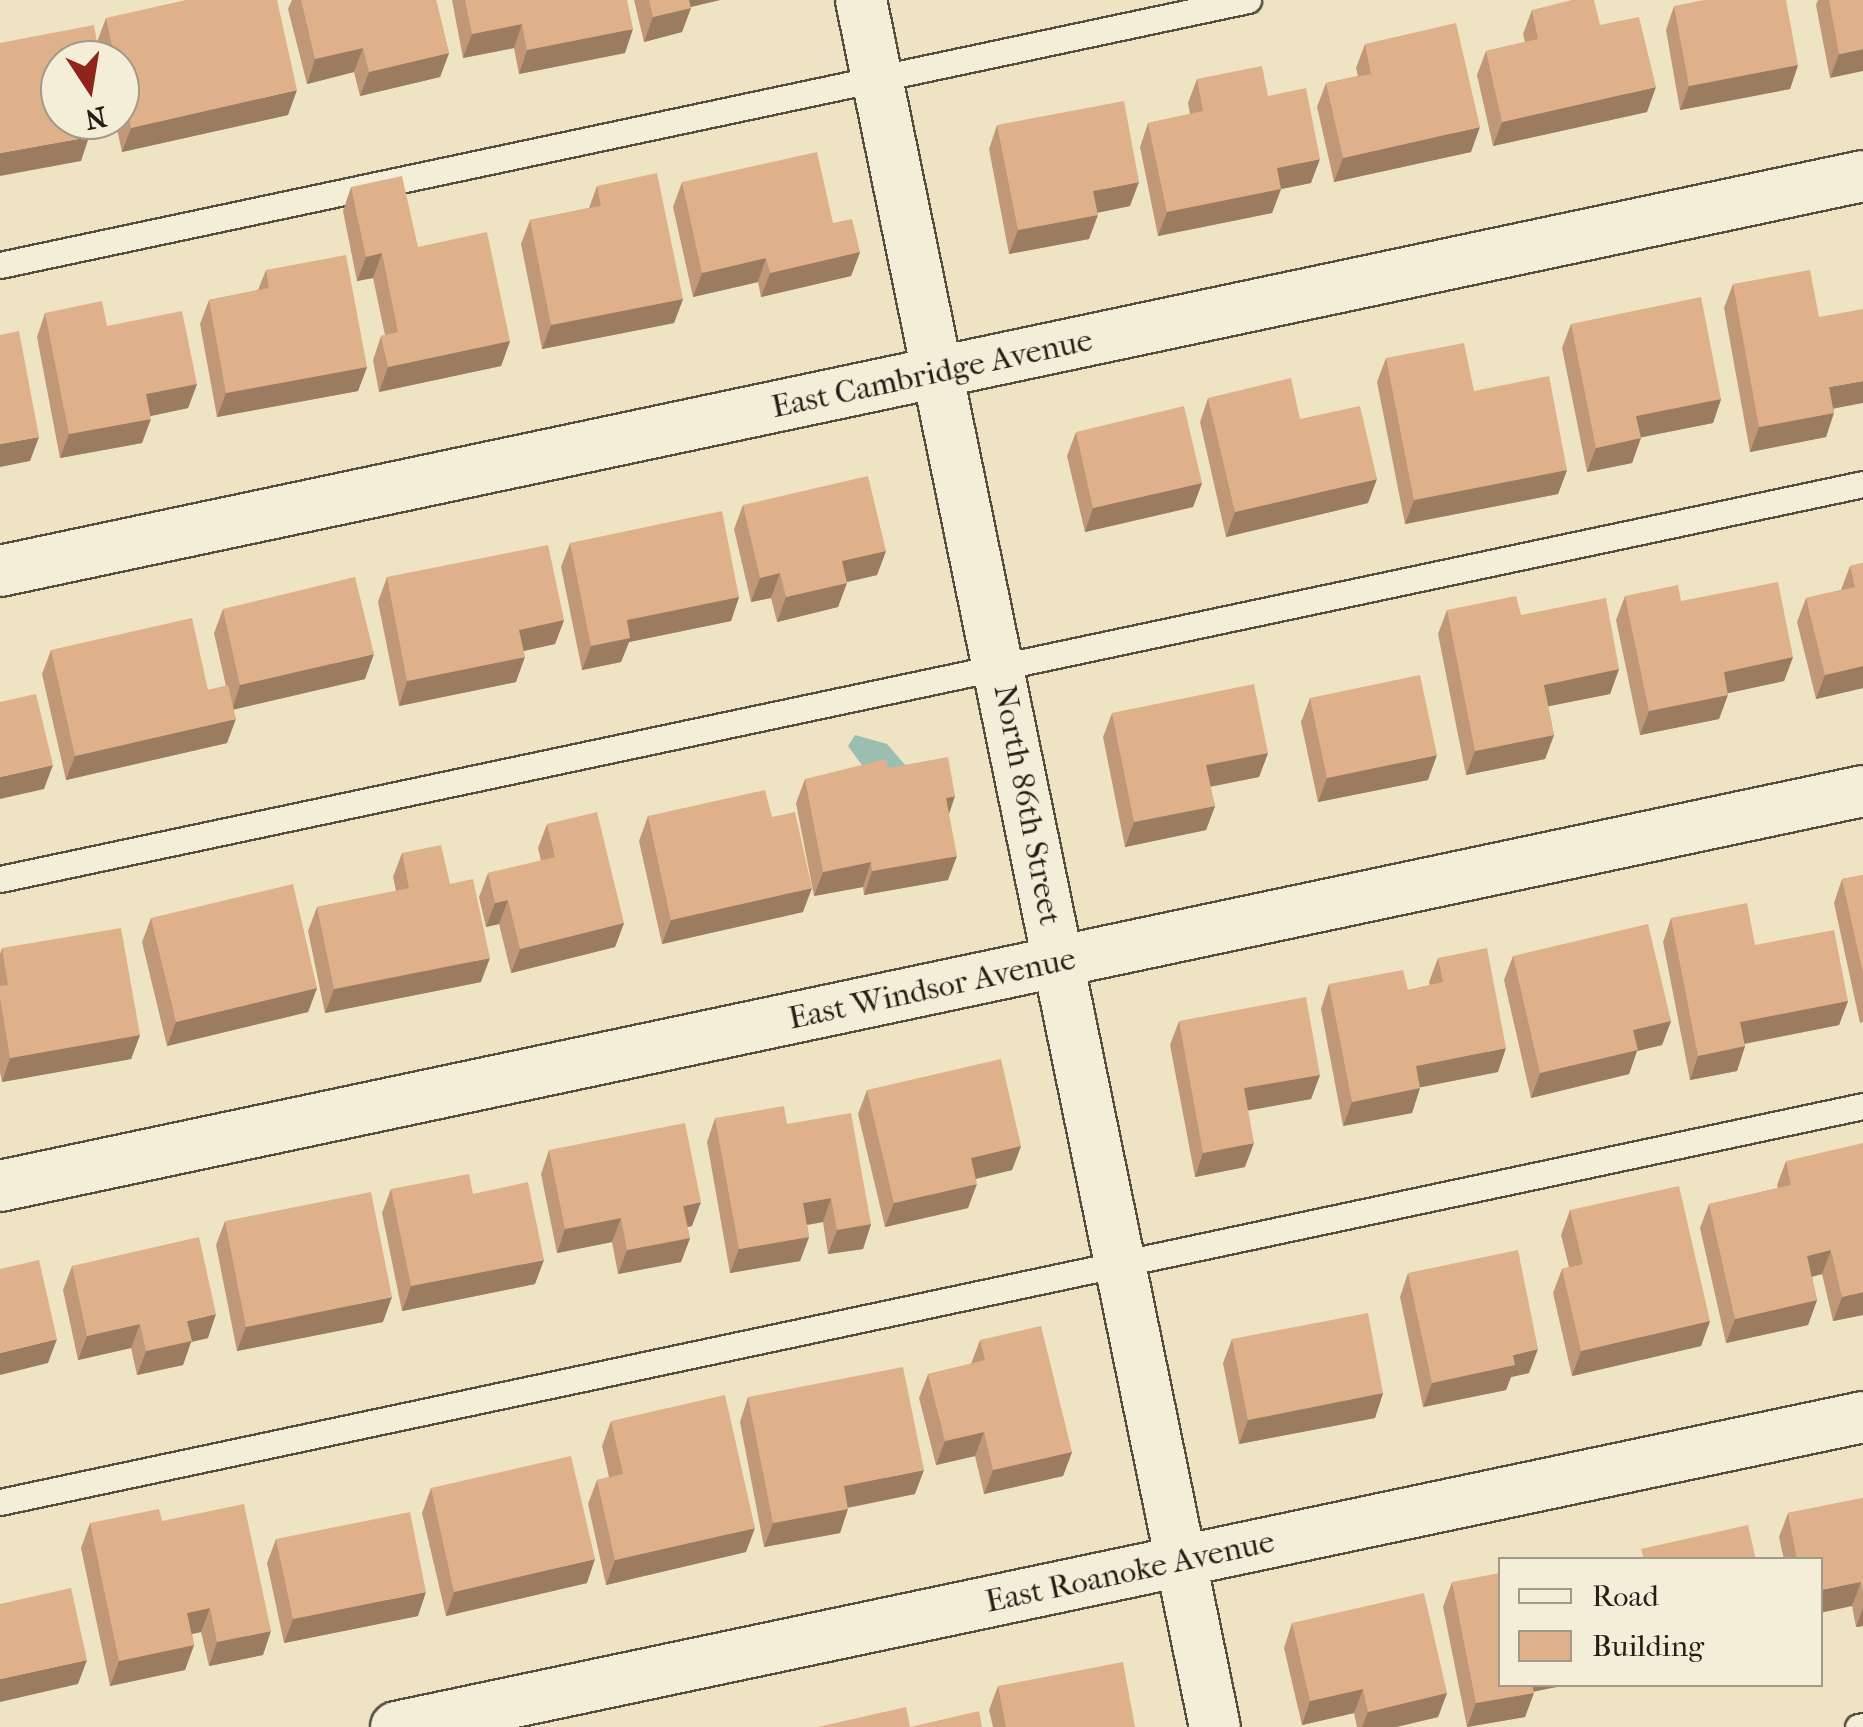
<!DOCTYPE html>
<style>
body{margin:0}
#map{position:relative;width:1863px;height:1727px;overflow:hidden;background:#eee3c2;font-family:"IM FELL French Canon",serif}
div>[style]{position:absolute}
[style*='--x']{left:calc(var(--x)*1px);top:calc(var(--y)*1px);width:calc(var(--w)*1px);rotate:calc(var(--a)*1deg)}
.water>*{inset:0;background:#9abeb0}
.roads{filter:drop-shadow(2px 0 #584e40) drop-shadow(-2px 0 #584e40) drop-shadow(0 2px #584e40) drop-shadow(0 -2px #584e40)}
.lane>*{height:25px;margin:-12.5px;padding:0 12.5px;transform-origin:12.5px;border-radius:12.5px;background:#f4edd7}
.street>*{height:50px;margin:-25px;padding:0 25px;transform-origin:25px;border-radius:25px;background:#f4edd7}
.wall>*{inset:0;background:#c09878}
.shaded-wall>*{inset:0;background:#9c7c61}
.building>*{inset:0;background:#dfb18b}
span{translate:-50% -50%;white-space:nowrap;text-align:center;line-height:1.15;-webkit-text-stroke:10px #f4edd7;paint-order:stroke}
.street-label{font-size:32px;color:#261d15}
.legend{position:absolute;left:1498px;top:1557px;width:325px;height:130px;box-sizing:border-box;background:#f4edd7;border:2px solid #a29a89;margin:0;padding:12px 18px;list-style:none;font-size:30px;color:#261d15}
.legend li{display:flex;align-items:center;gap:20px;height:50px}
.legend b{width:50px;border:2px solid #a29a89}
.north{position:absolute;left:40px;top:40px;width:100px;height:100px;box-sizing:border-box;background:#f4edd7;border:2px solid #a29a89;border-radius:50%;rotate:168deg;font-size:28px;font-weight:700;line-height:40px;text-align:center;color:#261d15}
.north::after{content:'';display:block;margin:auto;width:35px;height:45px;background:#8f2418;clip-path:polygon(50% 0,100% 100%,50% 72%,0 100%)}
</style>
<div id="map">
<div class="water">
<div style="clip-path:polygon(855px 735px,887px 744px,906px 766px,867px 772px,848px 746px)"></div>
</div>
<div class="roads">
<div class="lane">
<div style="--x:0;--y:265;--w:1276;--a:-11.99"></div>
<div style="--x:0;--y:879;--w:1904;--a:-11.97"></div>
<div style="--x:0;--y:1502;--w:1905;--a:-12"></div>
<div style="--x:1858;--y:1727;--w:5;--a:-11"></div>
</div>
<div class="street">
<div style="--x:861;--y:0;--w:1763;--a:78.42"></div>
<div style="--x:0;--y:571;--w:1904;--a:-11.97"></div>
<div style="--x:0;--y:1186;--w:1904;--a:-11.97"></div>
<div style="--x:396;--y:1727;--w:1499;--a:-11.93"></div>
</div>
</div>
<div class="wall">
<div style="clip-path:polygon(292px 0,436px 0,449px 53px,440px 77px,360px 96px,354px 72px,307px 84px,288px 9px)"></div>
<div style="clip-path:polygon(452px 0,627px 0,625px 53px,519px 74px,514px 48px,463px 58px)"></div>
<div style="clip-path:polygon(634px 0,720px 0,691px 7px,682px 32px,644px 42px)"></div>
<div style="clip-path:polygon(1818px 0,1863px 0,1830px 78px,1816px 5px)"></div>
<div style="clip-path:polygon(1674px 6px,1798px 65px,1790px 89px,1680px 110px,1666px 30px)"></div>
<div style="clip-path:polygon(1532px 10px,1647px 112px,1493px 146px,1477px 75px,1486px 51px,1525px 42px,1523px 34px)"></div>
<div style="clip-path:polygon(106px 18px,288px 115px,122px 152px,115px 120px,120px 120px,120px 60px,101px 60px,97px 42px)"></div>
<div style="clip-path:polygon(1365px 44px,1471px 152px,1334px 182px,1317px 107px,1326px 83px,1358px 76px,1356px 68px)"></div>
<div style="clip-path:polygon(1197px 79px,1268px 96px,1311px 183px,1281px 189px,1272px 213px,1158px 236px,1140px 147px,1148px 123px,1190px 114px,1188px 103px)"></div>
<div style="clip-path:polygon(997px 125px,1130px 206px,1097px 213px,1089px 239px,1009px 254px,989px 149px)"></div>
<div style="clip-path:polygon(682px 182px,833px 223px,860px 252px,851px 276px,761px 297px,758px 282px,693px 297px,673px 207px)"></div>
<div style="clip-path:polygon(597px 186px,683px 299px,674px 323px,542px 349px,521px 244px,530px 220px,589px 208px)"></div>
<div style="clip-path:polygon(351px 187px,418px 247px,510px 341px,501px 366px,379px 392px,373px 360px,381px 336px,385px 335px,373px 278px,357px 281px,343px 211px)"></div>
<div style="clip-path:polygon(266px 270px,367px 367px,358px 391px,217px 417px,200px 324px,209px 300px,258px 290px)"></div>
<div style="clip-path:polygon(1733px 284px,1834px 409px,1826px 437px,1750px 452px,1724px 308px)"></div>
<div style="clip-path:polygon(45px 313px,107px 326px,197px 384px,188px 408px,150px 416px,142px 443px,60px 458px,37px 337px)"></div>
<div style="clip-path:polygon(1571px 324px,1721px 399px,1713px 423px,1641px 437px,1632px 463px,1587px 472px,1562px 348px)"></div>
<div style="clip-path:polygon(1386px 358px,1474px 391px,1567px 470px,1558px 494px,1405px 524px,1377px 382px)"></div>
<div style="clip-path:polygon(1208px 398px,1300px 419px,1368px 503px,1226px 537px,1200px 422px)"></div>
<div style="clip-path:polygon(1076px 432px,1202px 483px,1193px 507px,1085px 532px,1067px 456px)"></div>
<div style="clip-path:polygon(743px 505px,886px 551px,877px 575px,847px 582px,838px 607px,777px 622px,771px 598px,751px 602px,734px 529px)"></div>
<div style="clip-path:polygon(570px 543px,739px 597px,731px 621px,629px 642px,621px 662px,582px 670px,561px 567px)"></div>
<div style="clip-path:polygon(1863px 563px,1863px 688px,1816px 699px,1797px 622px,1806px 598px,1841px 590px,1850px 566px)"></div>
<div style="clip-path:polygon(387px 577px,564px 620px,555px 644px,523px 651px,516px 682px,399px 706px,378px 602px)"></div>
<div style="clip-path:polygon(1625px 596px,1681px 601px,1793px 657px,1784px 681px,1728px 693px,1719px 719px,1640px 735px,1616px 620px)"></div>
<div style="clip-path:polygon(223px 609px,365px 679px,234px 709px,227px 743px,66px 780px,42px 674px,51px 650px,208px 690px,226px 686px,214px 633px)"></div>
<div style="clip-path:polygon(1447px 610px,1521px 615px,1619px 669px,1610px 694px,1548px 706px,1554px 735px,1545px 759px,1466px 775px,1438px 634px)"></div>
<div style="clip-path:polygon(1310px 698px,1428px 780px,1318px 802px,1301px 722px)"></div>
<div style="clip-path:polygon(1112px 713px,1268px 753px,1259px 777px,1210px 787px,1215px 806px,1206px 830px,1125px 847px,1103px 737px)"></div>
<div style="clip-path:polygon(888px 768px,949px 813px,948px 880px,864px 895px,863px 887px,814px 896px,796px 803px,805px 779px)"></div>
<div style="clip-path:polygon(648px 816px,772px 817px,803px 912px,662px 944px,639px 841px)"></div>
<div style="clip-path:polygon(547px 824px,624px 923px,615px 947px,511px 973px,499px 924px,486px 927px,479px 897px,488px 873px,541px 861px,538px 848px)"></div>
<div style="clip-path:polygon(402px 853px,450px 884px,481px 982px,325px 1013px,308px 931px,317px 907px,396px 891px,393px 877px)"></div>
<div style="clip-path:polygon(1863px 875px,1863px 1022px,1860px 1023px,1834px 903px,1842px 879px)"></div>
<div style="clip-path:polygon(151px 918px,317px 988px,308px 1012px,167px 1046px,142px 942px)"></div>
<div style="clip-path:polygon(1671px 918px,1755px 945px,1848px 1001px,1839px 1025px,1745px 1044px,1745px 1046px,1737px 1071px,1690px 1080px,1663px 942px)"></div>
<div style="clip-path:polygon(2px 948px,140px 1035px,131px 1059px,2px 1082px,0 1072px,0 954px)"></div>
<div style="clip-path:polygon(1513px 956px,1671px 1021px,1662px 1045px,1637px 1051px,1629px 1074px,1531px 1098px,1504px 980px)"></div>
<div style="clip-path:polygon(1438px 958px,1498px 1072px,1420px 1087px,1412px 1113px,1343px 1126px,1321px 1009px,1329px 984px,1408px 990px,1430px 985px,1429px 982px)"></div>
<div style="clip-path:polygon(1179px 1021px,1320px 1075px,1311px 1099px,1248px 1110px,1245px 1167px,1195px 1177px,1170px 1045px)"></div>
<div style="clip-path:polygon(867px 1090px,1021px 1146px,1012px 1170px,976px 1179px,968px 1208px,885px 1227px,858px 1114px)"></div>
<div style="clip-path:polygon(715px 1118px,787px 1124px,871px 1224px,863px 1249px,828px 1254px,823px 1222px,807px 1225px,809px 1237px,800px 1261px,730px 1273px,707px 1142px)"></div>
<div style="clip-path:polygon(549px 1150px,692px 1226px,687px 1227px,690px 1238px,681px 1262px,618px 1274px,612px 1242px,557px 1253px,541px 1174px)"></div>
<div style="clip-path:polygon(1786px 1161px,1863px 1315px,1833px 1321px,1822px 1274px,1812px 1277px,1817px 1300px,1808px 1325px,1726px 1343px,1700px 1228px,1709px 1204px,1778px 1188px,1777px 1185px)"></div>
<div style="clip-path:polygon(391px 1189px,473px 1194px,535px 1284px,402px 1311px,382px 1213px)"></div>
<div style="clip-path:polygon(1570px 1210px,1710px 1321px,1701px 1346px,1572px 1376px,1553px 1293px,1562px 1269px,1569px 1267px,1561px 1235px)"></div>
<div style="clip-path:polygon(225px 1221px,383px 1322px,237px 1351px,216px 1245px)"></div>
<div style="clip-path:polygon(72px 1266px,208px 1338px,191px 1342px,183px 1365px,137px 1375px,131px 1348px,78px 1360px,63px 1290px)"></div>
<div style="clip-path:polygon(1408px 1273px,1529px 1373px,1511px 1377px,1506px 1390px,1423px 1407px,1400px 1297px)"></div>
<div style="clip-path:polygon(1232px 1339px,1383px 1393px,1375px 1418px,1239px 1444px,1223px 1363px)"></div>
<div style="clip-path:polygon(980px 1340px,1072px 1452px,1063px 1476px,984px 1494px,975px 1456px,936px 1465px,919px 1398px,928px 1374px,971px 1364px)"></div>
<div style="clip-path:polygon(748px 1397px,915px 1494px,848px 1508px,840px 1533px,764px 1547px,740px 1422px)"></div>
<div style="clip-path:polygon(611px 1421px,746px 1552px,606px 1585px,588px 1504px,597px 1480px,609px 1477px,602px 1446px)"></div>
<div style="clip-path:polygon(431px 1488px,587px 1583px,446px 1616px,422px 1513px)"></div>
<div style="clip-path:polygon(1863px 1498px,1863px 1626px,1856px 1627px,1852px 1606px,1820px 1560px,1784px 1560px,1779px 1537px,1788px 1513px)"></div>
<div style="clip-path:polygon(162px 1521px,263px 1655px,209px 1666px,201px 1632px,192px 1634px,194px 1645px,185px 1670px,110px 1686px,81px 1548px,90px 1523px)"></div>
<div style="clip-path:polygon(276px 1539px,418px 1616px,284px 1643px,267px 1563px)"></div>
<div style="clip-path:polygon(1452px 1582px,1500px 1684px,1571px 1684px,1533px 1692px,1525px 1717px,1467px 1727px,1443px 1607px)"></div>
<div style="clip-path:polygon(1292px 1623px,1447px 1693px,1438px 1717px,1396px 1727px,1357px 1727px,1354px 1713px,1302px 1725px,1284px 1648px)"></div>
<div style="clip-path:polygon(998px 1686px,1135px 1727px,993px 1727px,989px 1710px)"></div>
</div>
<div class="shaded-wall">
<div style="clip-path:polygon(681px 0,720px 0,677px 10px)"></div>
<div style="clip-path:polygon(691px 8px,682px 32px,644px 42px,653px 17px)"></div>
<div style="clip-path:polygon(522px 24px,514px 48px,463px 58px,472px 34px)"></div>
<div style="clip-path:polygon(633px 29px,625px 53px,519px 74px,527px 50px)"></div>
<div style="clip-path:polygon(363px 48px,354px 72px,307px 84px,315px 59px)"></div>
<div style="clip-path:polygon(1863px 49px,1863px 71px,1830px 78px,1839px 54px)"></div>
<div style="clip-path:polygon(449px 53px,440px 77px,360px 96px,369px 72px)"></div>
<div style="clip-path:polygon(1798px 65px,1790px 89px,1680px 110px,1689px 86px)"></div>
<div style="clip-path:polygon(1656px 87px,1647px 112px,1493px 146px,1502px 122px)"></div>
<div style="clip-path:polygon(297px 90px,288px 115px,122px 152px,131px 128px)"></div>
<div style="clip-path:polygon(80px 120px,102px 120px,99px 128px,75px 133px)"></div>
<div style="clip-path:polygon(1480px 127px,1471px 152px,1334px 182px,1343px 158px)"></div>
<div style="clip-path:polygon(89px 137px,81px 161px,0 176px,0 153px)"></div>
<div style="clip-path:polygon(1320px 159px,1311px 183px,1281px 189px,1272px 213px,1158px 236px,1167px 212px,1277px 168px)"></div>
<div style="clip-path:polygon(1139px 182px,1130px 206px,1085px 215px,1093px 191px)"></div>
<div style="clip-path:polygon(1098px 215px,1089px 239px,1009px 254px,1018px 230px)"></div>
<div style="clip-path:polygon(860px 252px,851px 276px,761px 297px,770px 273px)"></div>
<div style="clip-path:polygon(382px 253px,373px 278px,357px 281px,366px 257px)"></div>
<div style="clip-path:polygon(766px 258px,758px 282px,693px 297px,702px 273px)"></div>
<div style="clip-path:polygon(683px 299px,674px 323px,542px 349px,551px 325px)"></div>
<div style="clip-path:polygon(510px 341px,501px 366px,379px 392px,388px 367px)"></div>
<div style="clip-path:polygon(367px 367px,358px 391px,217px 417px,226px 393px)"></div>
<div style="clip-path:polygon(1863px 381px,1863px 403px,1821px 411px,1829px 387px)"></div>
<div style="clip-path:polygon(197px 384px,188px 408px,137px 419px,146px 394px)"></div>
<div style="clip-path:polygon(1721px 399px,1713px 423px,1628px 440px,1636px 416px)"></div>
<div style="clip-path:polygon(1834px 413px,1826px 437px,1750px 452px,1759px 427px)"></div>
<div style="clip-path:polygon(151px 419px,142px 443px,60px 458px,69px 434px)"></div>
<div style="clip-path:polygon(39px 437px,30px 461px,0 467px,0 444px)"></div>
<div style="clip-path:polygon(1641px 438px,1632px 463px,1587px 472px,1596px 448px)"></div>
<div style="clip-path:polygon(1567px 470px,1558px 494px,1405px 524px,1414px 500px)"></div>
<div style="clip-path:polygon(1377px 479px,1368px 503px,1226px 537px,1235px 512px)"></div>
<div style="clip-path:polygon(1202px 483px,1193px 507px,1085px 532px,1093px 508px)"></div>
<div style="clip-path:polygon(886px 551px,877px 575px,834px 585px,842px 561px)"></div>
<div style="clip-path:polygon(780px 573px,771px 598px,751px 602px,760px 578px)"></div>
<div style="clip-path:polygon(847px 583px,838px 607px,777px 622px,786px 597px)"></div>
<div style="clip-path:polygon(739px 597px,731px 621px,629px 642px,621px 662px,582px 670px,591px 646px,627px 620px)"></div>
<div style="clip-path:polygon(564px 620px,555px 644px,510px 654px,519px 630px)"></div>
<div style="clip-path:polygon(374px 654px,365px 679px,232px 710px,240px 685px)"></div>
<div style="clip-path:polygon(525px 657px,516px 682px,399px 706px,407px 681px)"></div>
<div style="clip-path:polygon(1793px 657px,1784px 681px,1715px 696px,1724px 672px)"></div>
<div style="clip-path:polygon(1863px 666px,1863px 688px,1816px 699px,1825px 675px)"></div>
<div style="clip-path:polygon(1619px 669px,1610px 694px,1535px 709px,1544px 685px)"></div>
<div style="clip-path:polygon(1728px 695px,1719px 719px,1640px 735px,1649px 711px)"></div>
<div style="clip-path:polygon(236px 719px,227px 743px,66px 780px,75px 756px)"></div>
<div style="clip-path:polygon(1554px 735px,1545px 759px,1466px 775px,1475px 751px)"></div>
<div style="clip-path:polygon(1268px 753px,1259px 777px,1197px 789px,1206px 765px)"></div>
<div style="clip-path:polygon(1437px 755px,1428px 780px,1318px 802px,1327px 778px)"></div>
<div style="clip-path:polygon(53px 765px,44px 789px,0 799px,0 777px)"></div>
<div style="clip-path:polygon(955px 796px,947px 820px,946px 798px)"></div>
<div style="clip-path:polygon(1215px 806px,1206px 830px,1125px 847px,1134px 822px)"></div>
<div style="clip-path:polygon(957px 856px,948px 880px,864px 895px,872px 871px)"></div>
<div style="clip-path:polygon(871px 862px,863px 887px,814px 896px,823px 872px)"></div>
<div style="clip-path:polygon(812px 888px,803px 912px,662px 944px,671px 920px)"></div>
<div style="clip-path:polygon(508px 900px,499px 924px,486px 927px,495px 903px)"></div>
<div style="clip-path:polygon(624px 923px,615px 947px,511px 973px,520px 949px)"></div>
<div style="clip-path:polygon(490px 958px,481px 982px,325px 1013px,334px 989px)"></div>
<div style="clip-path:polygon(317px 988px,308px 1012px,167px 1046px,176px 1022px)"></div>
<div style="clip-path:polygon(1848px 1001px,1839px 1025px,1732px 1046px,1740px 1022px)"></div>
<div style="clip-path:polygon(1671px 1021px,1662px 1045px,1637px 1051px,1629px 1074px,1531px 1098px,1540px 1073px,1633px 1030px)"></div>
<div style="clip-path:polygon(140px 1035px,131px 1059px,2px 1082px,10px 1058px)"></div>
<div style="clip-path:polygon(1745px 1046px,1737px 1071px,1690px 1080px,1698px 1056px)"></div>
<div style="clip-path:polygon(1506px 1048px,1498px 1072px,1407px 1090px,1416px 1066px)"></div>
<div style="clip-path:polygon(1320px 1075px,1311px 1099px,1235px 1113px,1244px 1088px)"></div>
<div style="clip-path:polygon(1420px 1088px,1412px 1113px,1343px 1126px,1352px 1102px)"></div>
<div style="clip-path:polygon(1254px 1143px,1245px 1167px,1195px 1177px,1203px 1153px)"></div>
<div style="clip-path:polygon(1021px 1146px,1012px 1170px,962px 1182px,971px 1158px)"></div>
<div style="clip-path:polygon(977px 1184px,968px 1208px,885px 1227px,894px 1203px)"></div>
<div style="clip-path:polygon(831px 1198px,823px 1222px,794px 1227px,803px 1203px)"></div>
<div style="clip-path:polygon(701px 1202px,692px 1226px,674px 1230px,683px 1206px)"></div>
<div style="clip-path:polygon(621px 1218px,612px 1242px,557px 1253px,565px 1229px)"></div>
<div style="clip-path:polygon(871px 1224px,863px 1249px,828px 1254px,837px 1230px)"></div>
<div style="clip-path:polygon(809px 1237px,800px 1261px,730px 1273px,739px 1249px)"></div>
<div style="clip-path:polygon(690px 1238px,681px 1262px,618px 1274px,627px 1250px)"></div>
<div style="clip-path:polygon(1831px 1250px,1822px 1274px,1798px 1280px,1807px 1256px)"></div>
<div style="clip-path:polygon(544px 1260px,535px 1284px,402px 1311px,411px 1286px)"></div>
<div style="clip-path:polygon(1863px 1292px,1863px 1315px,1833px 1321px,1842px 1297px)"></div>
<div style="clip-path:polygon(392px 1297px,383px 1322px,237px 1351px,246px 1327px)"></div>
<div style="clip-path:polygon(1817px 1300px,1808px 1325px,1726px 1343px,1735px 1319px)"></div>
<div style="clip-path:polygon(216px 1314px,208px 1338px,191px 1342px,183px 1365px,137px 1375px,146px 1351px,187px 1321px)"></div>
<div style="clip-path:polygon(1710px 1321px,1701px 1346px,1572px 1376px,1581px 1351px)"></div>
<div style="clip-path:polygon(140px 1324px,131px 1348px,78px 1360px,87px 1336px)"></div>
<div style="clip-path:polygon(57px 1339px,48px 1363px,0 1375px,0 1353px)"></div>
<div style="clip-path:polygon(1538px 1349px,1529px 1373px,1511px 1377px,1506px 1390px,1423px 1407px,1432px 1383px,1513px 1355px)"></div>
<div style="clip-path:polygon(1383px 1393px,1375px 1418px,1239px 1444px,1248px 1420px)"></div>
<div style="clip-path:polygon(984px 1432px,975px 1456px,936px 1465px,945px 1441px)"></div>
<div style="clip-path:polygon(1072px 1452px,1063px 1476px,984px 1494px,993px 1470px)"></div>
<div style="clip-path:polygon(924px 1470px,915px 1494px,835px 1510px,844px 1486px)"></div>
<div style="clip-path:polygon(848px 1509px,840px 1533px,764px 1547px,773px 1523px)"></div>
<div style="clip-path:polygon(755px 1528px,746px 1552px,606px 1585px,615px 1560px)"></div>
<div style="clip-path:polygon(595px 1559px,587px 1583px,446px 1616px,454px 1592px)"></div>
<div style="clip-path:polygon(1861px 1582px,1852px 1606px,1820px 1613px,1820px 1590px)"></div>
<div style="clip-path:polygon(426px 1592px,418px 1616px,284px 1643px,293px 1619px)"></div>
<div style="clip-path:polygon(210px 1608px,201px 1632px,178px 1637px,187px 1613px)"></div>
<div style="clip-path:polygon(1863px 1608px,1863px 1626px,1856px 1627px)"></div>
<div style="clip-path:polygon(271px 1631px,263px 1655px,209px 1666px,217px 1642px)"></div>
<div style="clip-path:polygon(194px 1645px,185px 1670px,110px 1686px,119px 1661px)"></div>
<div style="clip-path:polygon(87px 1660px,78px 1684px,0 1702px,0 1679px)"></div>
<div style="clip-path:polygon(1524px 1684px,1571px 1684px,1520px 1694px)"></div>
<div style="clip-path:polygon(1363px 1689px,1354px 1713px,1302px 1725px,1310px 1701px)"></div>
<div style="clip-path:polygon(1447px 1693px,1438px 1717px,1396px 1727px,1362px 1727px,1368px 1712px)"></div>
<div style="clip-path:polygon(1534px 1693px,1525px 1717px,1467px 1727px,1476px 1703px)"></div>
</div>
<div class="building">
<div style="clip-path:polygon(186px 0,277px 0,297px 90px,131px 128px,120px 80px,120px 60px,115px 60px,106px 18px)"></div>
<div style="clip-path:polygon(301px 0,436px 0,449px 53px,369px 72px,363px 48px,315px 59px)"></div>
<div style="clip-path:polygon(465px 0,627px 0,633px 29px,527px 50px,522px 24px,472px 34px)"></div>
<div style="clip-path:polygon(649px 0,689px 0,691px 8px,653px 17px)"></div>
<div style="clip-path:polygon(1572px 0,1594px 0,1600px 25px,1639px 17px,1656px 87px,1502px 122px,1486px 51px,1538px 39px,1532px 10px)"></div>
<div style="clip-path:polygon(1704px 0,1786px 0,1798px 65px,1689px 86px,1674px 6px)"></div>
<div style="clip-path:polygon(1829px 0,1863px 0,1863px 49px,1839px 54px)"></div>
<div style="clip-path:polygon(1456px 23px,1480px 127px,1343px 158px,1326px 83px,1371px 74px,1365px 44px)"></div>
<div style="clip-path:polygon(94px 25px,100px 60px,60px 60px,60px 120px,86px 120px,89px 137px,0 153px,0 43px)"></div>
<div style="clip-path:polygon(1262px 66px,1268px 96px,1306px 88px,1320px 159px,1277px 168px,1281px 189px,1167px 212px,1148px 123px,1203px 111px,1197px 79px)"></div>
<div style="clip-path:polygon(1124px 101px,1139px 182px,1093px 191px,1098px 215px,1018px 230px,997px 125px)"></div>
<div style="clip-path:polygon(817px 152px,833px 223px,852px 219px,860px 252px,770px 273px,766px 258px,702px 273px,682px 182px)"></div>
<div style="clip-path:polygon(657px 173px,683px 299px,551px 325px,530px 220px,601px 206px,597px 186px)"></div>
<div style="clip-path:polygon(402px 176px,418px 247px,487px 232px,510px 341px,388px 367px,381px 336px,398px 332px,382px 253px,366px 257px,351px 187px)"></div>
<div style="clip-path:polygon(346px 255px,367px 367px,226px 393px,209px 300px,269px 288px,266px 270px)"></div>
<div style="clip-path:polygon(1810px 270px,1819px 317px,1863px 309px,1863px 381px,1829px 387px,1834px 413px,1759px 427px,1733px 284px)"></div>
<div style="clip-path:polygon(1701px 297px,1721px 399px,1636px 416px,1641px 438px,1596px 448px,1571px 324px)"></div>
<div style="clip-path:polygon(102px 301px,107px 326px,182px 311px,197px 384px,146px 394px,151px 419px,69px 434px,45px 313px)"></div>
<div style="clip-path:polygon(19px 331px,39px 437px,0 444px,0 335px)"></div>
<div style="clip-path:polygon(1464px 343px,1474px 391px,1549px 376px,1567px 470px,1414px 500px,1386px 358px)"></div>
<div style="clip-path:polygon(1291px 378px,1300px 419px,1360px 406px,1377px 479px,1235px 512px,1208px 398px)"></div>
<div style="clip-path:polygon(1184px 406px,1202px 483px,1093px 508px,1076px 432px)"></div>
<div style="clip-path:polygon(868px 476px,886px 551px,842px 561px,847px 583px,786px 597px,780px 573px,760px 578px,743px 505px)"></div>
<div style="clip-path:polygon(722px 511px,739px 597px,627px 620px,630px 638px,591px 646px,570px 543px)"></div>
<div style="clip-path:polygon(548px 545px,564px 620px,519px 630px,525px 657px,407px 681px,387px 577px)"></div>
<div style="clip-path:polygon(1863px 563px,1863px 666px,1825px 675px,1806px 598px,1855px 587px,1850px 566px)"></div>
<div style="clip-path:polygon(355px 577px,374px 654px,240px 685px,223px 609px)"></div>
<div style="clip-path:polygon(1778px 582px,1793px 657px,1724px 672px,1728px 695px,1649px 711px,1625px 596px,1678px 585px,1681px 601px)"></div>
<div style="clip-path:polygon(1516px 596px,1521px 615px,1606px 598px,1619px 669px,1544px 685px,1554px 735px,1475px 751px,1447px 610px)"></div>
<div style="clip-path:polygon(192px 618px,208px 690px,228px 685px,236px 719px,75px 756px,51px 650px)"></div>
<div style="clip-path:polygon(1420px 675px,1437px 755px,1327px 778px,1310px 698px)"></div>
<div style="clip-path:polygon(1254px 684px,1268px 753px,1206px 765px,1215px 806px,1134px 822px,1112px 713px)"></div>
<div style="clip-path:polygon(36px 694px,53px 765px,0 777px,0 702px)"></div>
<div style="clip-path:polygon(948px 757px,955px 796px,946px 798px,957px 856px,872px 871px,871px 862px,823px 872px,805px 779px,886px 759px,888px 768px)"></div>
<div style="clip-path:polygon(765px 790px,772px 817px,795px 812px,812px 888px,671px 920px,648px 816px)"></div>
<div style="clip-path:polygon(597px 812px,624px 923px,520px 949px,508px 900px,495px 903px,488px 873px,555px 857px,547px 824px)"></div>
<div style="clip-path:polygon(441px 845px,450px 884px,473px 879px,490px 958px,334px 989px,317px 907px,409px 888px,402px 853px)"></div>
<div style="clip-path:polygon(1863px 875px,1863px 973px,1842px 879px)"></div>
<div style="clip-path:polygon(293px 884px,317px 988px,176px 1022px,151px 918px)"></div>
<div style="clip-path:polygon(1747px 903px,1755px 945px,1834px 930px,1848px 1001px,1740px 1022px,1745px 1046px,1698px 1056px,1671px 918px)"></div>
<div style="clip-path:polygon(1648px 924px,1671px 1021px,1633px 1030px,1638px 1050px,1540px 1073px,1513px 956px)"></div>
<div style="clip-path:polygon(121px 928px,140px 1035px,10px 1058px,0 997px,0 986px,8px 985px,2px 948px)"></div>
<div style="clip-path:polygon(1487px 948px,1506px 1048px,1416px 1066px,1420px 1088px,1352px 1102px,1329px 984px,1403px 970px,1408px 990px,1443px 982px,1438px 958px)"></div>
<div style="clip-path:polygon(1306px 997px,1320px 1075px,1244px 1088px,1254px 1143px,1203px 1153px,1179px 1021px)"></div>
<div style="clip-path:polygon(1001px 1059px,1021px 1146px,971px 1158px,977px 1184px,894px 1203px,867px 1090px)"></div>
<div style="clip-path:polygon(784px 1106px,787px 1124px,851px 1113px,871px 1224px,837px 1230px,831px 1198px,803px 1203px,809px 1237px,739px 1249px,715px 1118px)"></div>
<div style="clip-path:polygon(685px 1123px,701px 1202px,683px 1206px,690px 1238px,627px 1250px,621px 1218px,565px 1229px,549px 1150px)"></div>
<div style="clip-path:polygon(1863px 1143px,1863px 1292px,1842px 1297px,1831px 1250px,1807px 1256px,1817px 1300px,1735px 1319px,1709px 1204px,1791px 1185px,1786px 1161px)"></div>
<div style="clip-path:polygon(469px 1174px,473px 1194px,528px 1182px,544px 1260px,411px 1286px,391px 1189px)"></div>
<div style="clip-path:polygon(1679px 1186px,1710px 1321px,1581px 1351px,1562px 1269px,1583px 1264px,1570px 1210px)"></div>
<div style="clip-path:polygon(371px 1192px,392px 1297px,246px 1327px,225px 1221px)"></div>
<div style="clip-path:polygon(199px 1237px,216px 1314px,187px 1321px,192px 1341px,146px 1351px,140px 1324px,87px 1336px,72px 1266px)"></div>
<div style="clip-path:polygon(1518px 1250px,1538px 1349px,1513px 1355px,1515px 1365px,1432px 1383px,1408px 1273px)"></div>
<div style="clip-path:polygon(39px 1260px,57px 1339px,0 1353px,0 1269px)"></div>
<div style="clip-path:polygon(1368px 1313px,1383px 1393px,1248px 1420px,1232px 1339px)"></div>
<div style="clip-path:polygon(1041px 1326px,1072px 1452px,993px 1470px,984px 1432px,945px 1441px,928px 1374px,985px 1360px,980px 1340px)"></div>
<div style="clip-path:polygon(903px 1367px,924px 1470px,844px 1486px,848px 1509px,773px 1523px,748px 1397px)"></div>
<div style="clip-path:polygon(725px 1395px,755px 1528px,615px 1560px,597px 1480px,623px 1474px,611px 1421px)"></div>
<div style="clip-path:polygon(571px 1456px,595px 1559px,454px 1592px,431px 1488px)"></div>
<div style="clip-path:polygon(1863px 1498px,1863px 1594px,1861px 1582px,1820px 1590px,1820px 1560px,1797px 1560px,1788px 1513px)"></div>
<div style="clip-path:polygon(244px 1504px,271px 1631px,217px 1642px,210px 1608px,187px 1613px,194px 1645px,119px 1661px,90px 1523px,159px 1509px,162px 1521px)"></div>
<div style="clip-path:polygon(410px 1512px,426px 1592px,293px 1619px,276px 1539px)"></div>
<div style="clip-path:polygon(1748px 1525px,1756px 1560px,1644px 1560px,1641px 1549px)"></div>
<div style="clip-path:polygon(1500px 1573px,1500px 1684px,1532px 1684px,1534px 1693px,1476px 1703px,1452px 1582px)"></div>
<div style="clip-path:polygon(71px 1588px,87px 1660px,0 1679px,0 1604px)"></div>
<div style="clip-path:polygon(1424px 1593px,1447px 1693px,1368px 1712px,1363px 1689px,1310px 1701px,1292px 1623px)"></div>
<div style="clip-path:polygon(1123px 1662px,1135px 1727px,1006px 1727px,998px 1686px)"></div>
<div style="clip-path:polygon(906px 1707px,910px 1727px,979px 1711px,982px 1727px,818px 1727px)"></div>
</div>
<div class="street-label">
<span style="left:932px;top:374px;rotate:-12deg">East Cambridge Avenue</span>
<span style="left:1027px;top:805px;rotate:79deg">North 86th Street</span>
<span style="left:932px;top:989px;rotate:-12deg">East Windsor Avenue</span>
<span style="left:1130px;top:1572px;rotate:-12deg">East Roanoke Avenue</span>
</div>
<ul class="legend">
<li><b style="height:12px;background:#f4edd7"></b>Road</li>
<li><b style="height:28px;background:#dfb18b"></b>Building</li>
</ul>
<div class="north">N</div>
</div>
